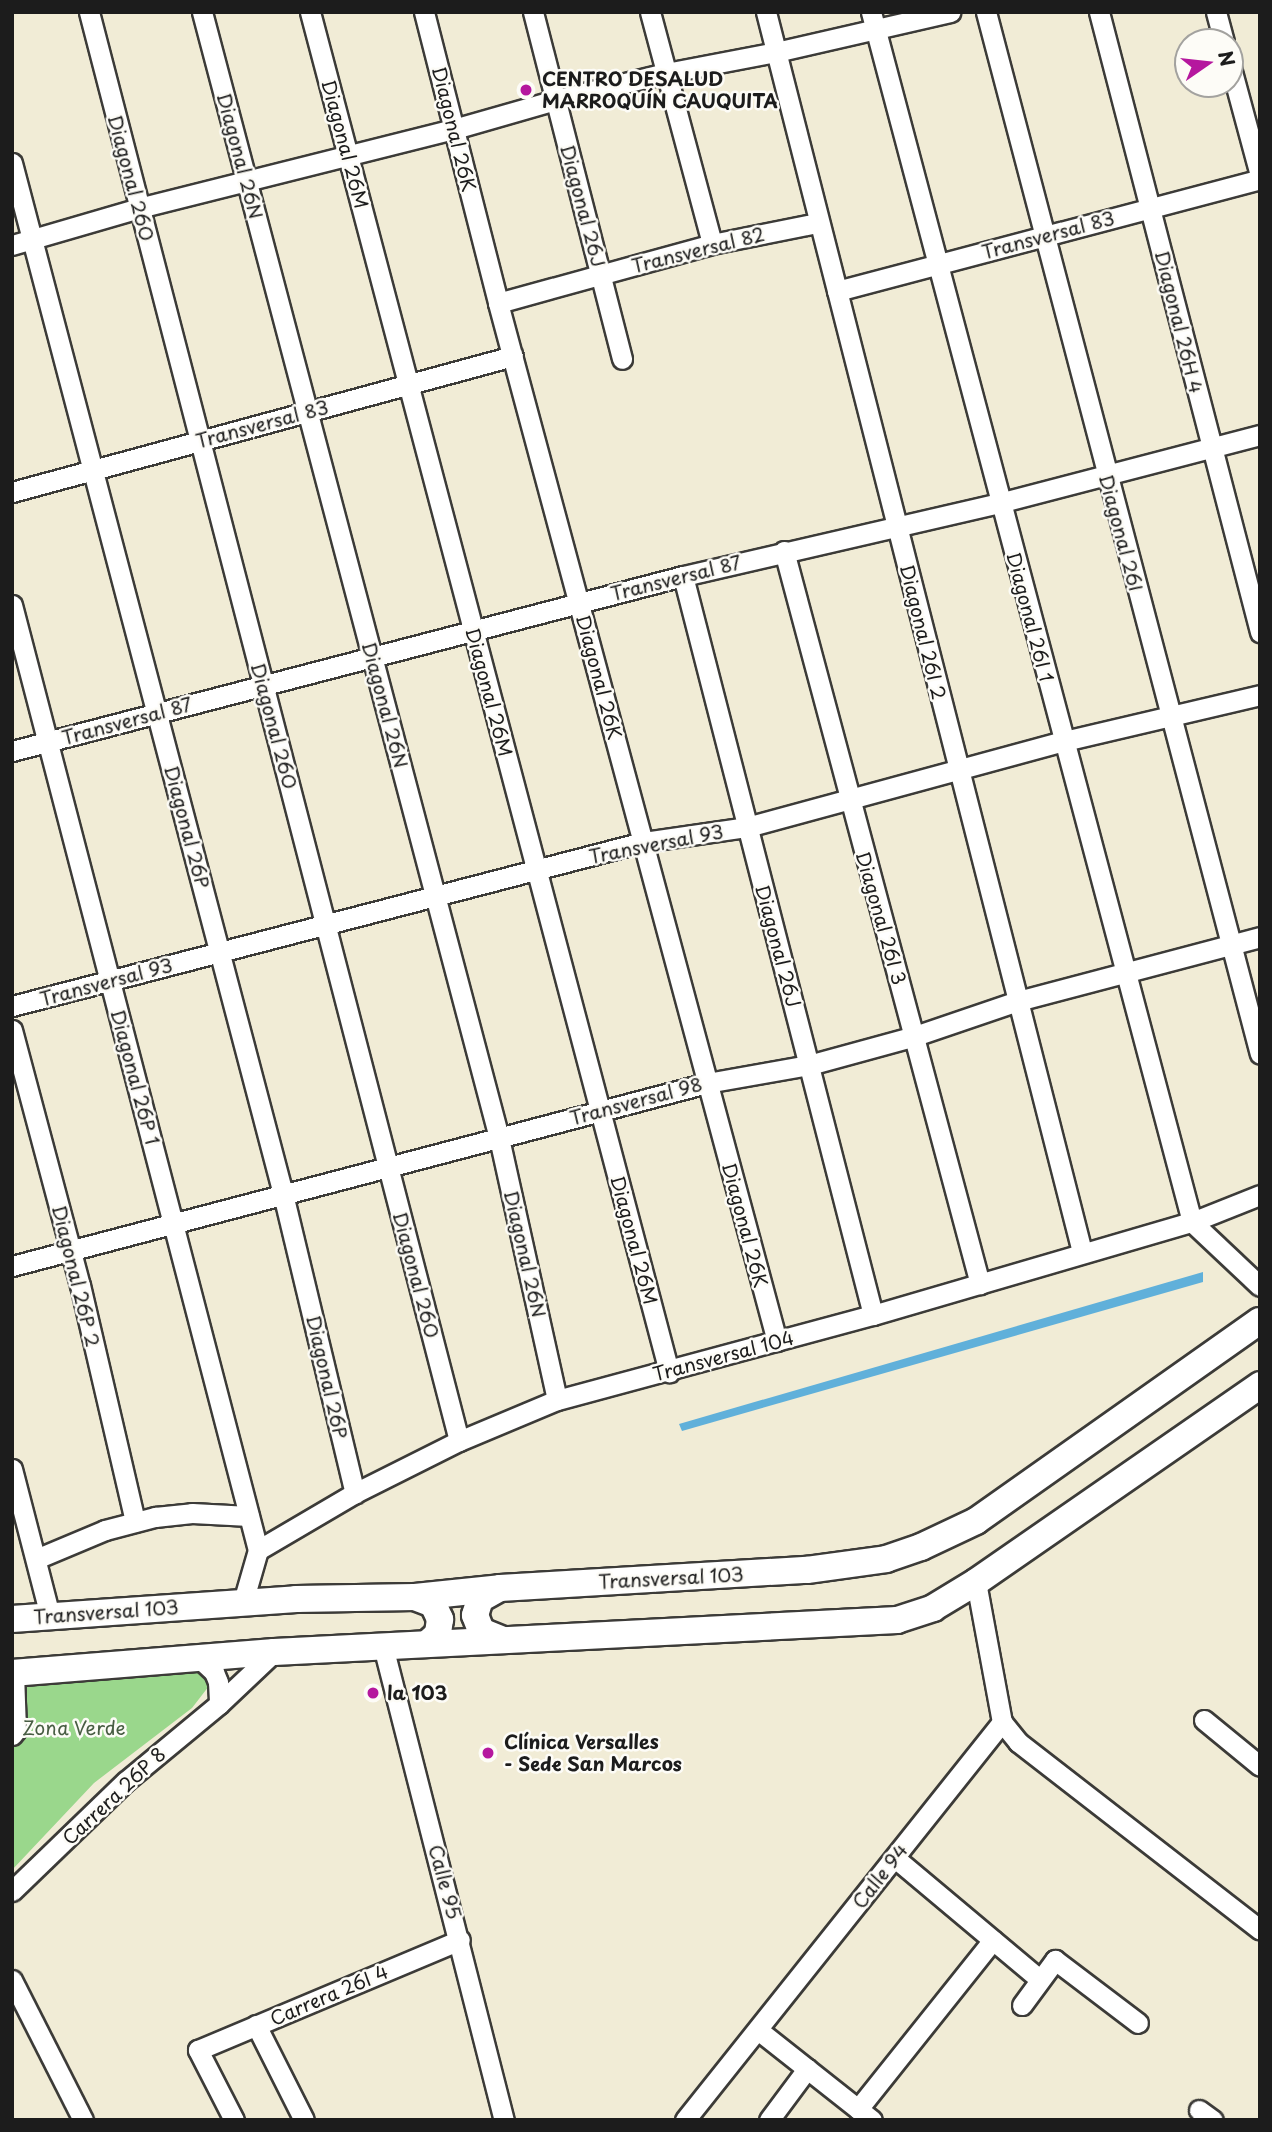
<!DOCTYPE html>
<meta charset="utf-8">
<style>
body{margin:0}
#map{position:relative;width:1272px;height:2132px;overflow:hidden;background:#f1ecd6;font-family:"Playpen Sans",sans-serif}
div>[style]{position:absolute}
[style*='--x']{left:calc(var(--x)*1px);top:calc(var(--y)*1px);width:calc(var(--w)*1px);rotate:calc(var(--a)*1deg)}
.green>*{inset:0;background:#9ad78c}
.water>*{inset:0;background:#60b0da}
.roads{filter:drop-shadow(2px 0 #3c3b38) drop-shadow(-2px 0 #3c3b38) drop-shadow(0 2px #3c3b38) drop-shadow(0 -2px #3c3b38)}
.street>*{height:19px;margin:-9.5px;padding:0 9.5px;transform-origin:9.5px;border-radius:9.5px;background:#fff}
.secondary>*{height:26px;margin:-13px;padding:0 13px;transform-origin:13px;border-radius:13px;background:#fff}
.dots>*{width:19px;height:19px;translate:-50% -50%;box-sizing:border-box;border:4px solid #fdfcf7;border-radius:50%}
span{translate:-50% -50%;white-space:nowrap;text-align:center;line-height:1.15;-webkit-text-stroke:5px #fdfcf7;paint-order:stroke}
.poi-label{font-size:19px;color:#1c1c1c;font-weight:700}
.left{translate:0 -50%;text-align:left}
.street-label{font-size:19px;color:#1c1c1c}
.park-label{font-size:19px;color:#485d43}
.frame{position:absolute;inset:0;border:14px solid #1c1c1c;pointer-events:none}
.north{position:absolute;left:1174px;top:28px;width:70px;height:70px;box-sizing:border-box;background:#fdfcf7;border:2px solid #a3a29f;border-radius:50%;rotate:76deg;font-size:19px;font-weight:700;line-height:28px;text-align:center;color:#1c1c1c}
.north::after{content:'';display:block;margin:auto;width:24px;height:32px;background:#b5179e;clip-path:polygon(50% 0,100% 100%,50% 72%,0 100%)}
</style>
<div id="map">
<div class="green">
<div style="clip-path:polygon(195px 1662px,209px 1686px,192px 1708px,94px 1783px,12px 1870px,12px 1741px,17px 1676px)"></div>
</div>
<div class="water">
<div style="clip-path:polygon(1203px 1272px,1203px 1282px,682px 1431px,679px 1424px)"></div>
</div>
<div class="roads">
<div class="street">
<div style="--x:89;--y:12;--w:1476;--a:75.48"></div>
<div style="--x:202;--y:12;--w:1165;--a:75.22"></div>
<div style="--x:499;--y:1138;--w:268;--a:77.5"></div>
<div style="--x:310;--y:12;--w:1407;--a:75.21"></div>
<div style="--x:424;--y:12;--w:300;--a:75.7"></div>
<div style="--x:498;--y:303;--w:1075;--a:74.96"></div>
<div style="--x:533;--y:12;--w:358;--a:75.6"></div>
<div style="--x:650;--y:12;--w:240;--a:75"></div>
<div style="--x:766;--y:12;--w:1280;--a:75.7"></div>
<div style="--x:871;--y:12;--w:1252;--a:75.14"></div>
<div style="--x:1192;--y:1222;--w:93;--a:43.3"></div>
<div style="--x:986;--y:12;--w:1077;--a:75.27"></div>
<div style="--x:1099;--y:12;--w:641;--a:75.44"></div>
<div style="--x:1216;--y:12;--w:31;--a:75"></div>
<div style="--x:1230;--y:64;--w:115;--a:74.9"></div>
<div style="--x:12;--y:163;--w:1066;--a:75.27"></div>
<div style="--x:283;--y:1194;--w:308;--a:76.5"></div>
<div style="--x:12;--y:245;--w:132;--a:-16.2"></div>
<div style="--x:139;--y:208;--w:325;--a:-14.1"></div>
<div style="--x:454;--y:129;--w:105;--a:-16"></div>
<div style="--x:555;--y:100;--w:114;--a:-13.7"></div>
<div style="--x:666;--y:73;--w:112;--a:-10.8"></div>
<div style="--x:776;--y:52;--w:179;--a:-12.9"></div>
<div style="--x:837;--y:291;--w:438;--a:-14.8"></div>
<div style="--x:498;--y:303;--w:222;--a:-15.4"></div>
<div style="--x:712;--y:244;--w:107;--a:-11.3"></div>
<div style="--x:12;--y:492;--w:519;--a:-15.19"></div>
<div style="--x:784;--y:551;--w:759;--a:75.03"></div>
<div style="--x:683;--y:576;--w:763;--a:75.58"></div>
<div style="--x:12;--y:605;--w:976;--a:75.41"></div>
<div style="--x:12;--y:751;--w:693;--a:-14.62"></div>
<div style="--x:683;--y:576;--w:324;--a:-13"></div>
<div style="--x:999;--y:503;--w:270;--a:-14.6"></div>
<div style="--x:12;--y:1006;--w:652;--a:-14.57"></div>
<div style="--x:643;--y:842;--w:105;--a:-8.2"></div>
<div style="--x:747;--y:827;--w:328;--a:-15.2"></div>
<div style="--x:1064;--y:741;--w:201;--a:-13.2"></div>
<div style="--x:12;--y:1030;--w:264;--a:75.1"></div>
<div style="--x:80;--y:1285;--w:243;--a:76.9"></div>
<div style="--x:12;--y:1266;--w:719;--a:-14.75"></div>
<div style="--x:707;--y:1083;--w:104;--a:-10"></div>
<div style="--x:809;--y:1065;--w:110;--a:-15.3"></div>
<div style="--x:915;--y:1036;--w:109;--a:-18.8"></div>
<div style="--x:1018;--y:1001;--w:250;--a:-14.8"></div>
<div style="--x:12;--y:1469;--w:152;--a:75.5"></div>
<div style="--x:36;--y:1559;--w:75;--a:-22.8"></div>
<div style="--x:105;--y:1530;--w:52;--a:-14.6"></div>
<div style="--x:155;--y:1517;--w:37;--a:-6"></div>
<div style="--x:192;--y:1513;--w:57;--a:3"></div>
<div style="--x:976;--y:1582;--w:142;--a:79.5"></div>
<div style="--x:1002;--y:1722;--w:26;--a:51"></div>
<div style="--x:1018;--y:1742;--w:306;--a:37.8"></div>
<div style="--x:243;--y:1602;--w:54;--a:-73.9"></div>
<div style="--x:258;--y:1550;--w:113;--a:-30.4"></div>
<div style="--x:355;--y:1493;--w:116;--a:-26.6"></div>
<div style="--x:459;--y:1441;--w:106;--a:-22.7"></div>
<div style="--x:557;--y:1400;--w:327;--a:-15.1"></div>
<div style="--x:873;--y:1315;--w:332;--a:-16.3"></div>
<div style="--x:1192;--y:1222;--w:73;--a:-21.7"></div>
<div style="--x:383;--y:1646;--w:489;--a:75.7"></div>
<div style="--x:198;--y:1657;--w:22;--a:43"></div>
<div style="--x:214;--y:1672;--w:11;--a:68"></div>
<div style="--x:218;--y:1682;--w:22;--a:87"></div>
<div style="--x:1204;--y:1720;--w:72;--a:39.4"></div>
<div style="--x:12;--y:1735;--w:6;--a:-51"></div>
<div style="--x:16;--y:1730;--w:57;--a:-92"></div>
<div style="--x:895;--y:1858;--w:188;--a:40"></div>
<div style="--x:12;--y:1891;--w:158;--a:-44"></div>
<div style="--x:126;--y:1781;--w:121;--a:-39.6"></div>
<div style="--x:219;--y:1704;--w:76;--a:-43.4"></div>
<div style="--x:12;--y:1980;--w:157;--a:63.1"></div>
<div style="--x:1022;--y:2005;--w:56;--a:-53.7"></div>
<div style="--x:1055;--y:1960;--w:104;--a:37.2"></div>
<div style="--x:256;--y:2025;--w:106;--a:63.2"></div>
<div style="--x:758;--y:2030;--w:145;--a:38.3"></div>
<div style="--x:858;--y:2109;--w:216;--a:-51.4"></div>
<div style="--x:1199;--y:2110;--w:17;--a:36"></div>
<div style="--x:234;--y:2120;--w:79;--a:-117.2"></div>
<div style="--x:198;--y:2050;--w:284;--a:-22.8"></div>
<div style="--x:685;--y:2120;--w:509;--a:-51.46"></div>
<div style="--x:769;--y:2120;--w:64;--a:-53.3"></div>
</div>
<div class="secondary">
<div style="--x:500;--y:1588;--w:23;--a:151"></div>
<div style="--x:480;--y:1599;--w:17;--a:107"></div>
<div style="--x:475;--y:1615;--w:17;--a:69"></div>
<div style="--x:481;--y:1631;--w:24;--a:22"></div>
<div style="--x:415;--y:1597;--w:19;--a:21"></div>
<div style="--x:433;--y:1604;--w:17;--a:65"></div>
<div style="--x:440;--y:1619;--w:15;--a:98"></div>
<div style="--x:438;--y:1634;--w:13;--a:138"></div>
<div style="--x:12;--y:1619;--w:285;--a:-4"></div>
<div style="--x:296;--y:1599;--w:119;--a:-1"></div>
<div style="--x:415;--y:1597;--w:85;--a:-6"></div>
<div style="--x:500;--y:1588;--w:308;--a:-3.4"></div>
<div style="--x:807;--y:1570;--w:80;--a:-7.9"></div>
<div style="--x:886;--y:1559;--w:37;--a:-19"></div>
<div style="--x:921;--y:1547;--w:61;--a:-25.3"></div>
<div style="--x:976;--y:1521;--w:347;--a:-35.2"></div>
<div style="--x:12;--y:1673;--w:263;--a:-4.6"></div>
<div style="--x:274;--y:1652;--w:624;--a:-2.94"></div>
<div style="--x:897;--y:1620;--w:38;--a:-18"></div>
<div style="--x:933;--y:1608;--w:50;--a:-31.2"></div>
<div style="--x:976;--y:1582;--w:346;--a:-34.7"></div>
</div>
</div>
<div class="dots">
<div style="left:526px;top:90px;background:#b5179e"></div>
<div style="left:373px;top:1693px;background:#b5179e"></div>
<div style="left:488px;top:1753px;background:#b5179e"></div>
</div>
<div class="poi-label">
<span class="left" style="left:542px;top:90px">CENTRO DESALUD<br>MARROQUÍN CAUQUITA</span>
<span class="left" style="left:387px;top:1693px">la 103</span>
<span class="left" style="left:504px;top:1753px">Clínica Versalles<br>- Sede San Marcos</span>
</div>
<div class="street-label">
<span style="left:454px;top:129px;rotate:76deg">Diagonal 26K</span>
<span style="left:345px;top:144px;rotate:75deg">Diagonal 26M</span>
<span style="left:240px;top:156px;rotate:75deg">Diagonal 26N</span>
<span style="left:131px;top:178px;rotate:75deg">Diagonal 26O</span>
<span style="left:583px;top:206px;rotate:75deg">Diagonal 26J</span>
<span style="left:1048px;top:235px;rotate:-15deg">Transversal 83</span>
<span style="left:698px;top:250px;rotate:-14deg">Transversal 82</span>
<span style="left:1179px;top:322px;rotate:76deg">Diagonal 26H 4</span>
<span style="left:262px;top:424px;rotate:-15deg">Transversal 83</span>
<span style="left:1121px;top:533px;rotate:75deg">Diagonal 26I</span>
<span style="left:676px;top:578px;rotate:-14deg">Transversal 87</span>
<span style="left:1030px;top:617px;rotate:75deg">Diagonal 26I 1</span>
<span style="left:923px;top:632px;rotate:76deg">Diagonal 26I 2</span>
<span style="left:599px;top:677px;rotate:75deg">Diagonal 26K</span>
<span style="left:489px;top:692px;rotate:75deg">Diagonal 26M</span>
<span style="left:385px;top:705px;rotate:75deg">Diagonal 26N</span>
<span style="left:127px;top:721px;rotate:-15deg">Transversal 87</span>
<span style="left:274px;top:726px;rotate:75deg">Diagonal 26O</span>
<span style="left:187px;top:827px;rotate:75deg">Diagonal 26P</span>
<span style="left:656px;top:844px;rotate:-11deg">Transversal 93</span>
<span style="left:881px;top:918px;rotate:74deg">Diagonal 26I 3</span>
<span style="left:778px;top:946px;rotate:75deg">Diagonal 26J</span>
<span style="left:106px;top:982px;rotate:-15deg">Transversal 93</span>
<span style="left:135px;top:1077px;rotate:75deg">Diagonal 26P 1</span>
<span style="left:636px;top:1101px;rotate:-15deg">Transversal 98</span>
<span style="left:745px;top:1225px;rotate:75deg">Diagonal 26K</span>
<span style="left:634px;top:1240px;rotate:75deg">Diagonal 26M</span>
<span style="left:525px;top:1254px;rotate:77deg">Diagonal 26N</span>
<span style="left:416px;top:1275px;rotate:75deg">Diagonal 26O</span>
<span style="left:76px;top:1276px;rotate:76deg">Diagonal 26P 2</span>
<span style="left:723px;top:1356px;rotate:-15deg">Transversal 104</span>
<span style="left:327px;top:1377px;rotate:77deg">Diagonal 26P</span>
<span style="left:671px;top:1578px;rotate:-3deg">Transversal 103</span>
<span style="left:106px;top:1612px;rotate:-4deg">Transversal 103</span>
<span style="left:114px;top:1796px;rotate:-43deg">Carrera 26P 8</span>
<span style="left:880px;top:1876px;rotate:-52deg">Calle 94</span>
<span style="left:445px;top:1882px;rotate:75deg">Calle 95</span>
<span style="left:329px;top:1995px;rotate:-23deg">Carrera 26I 4</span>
</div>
<div class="park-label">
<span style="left:74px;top:1728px">Zona Verde</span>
</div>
<div class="frame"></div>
<div class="north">N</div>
</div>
